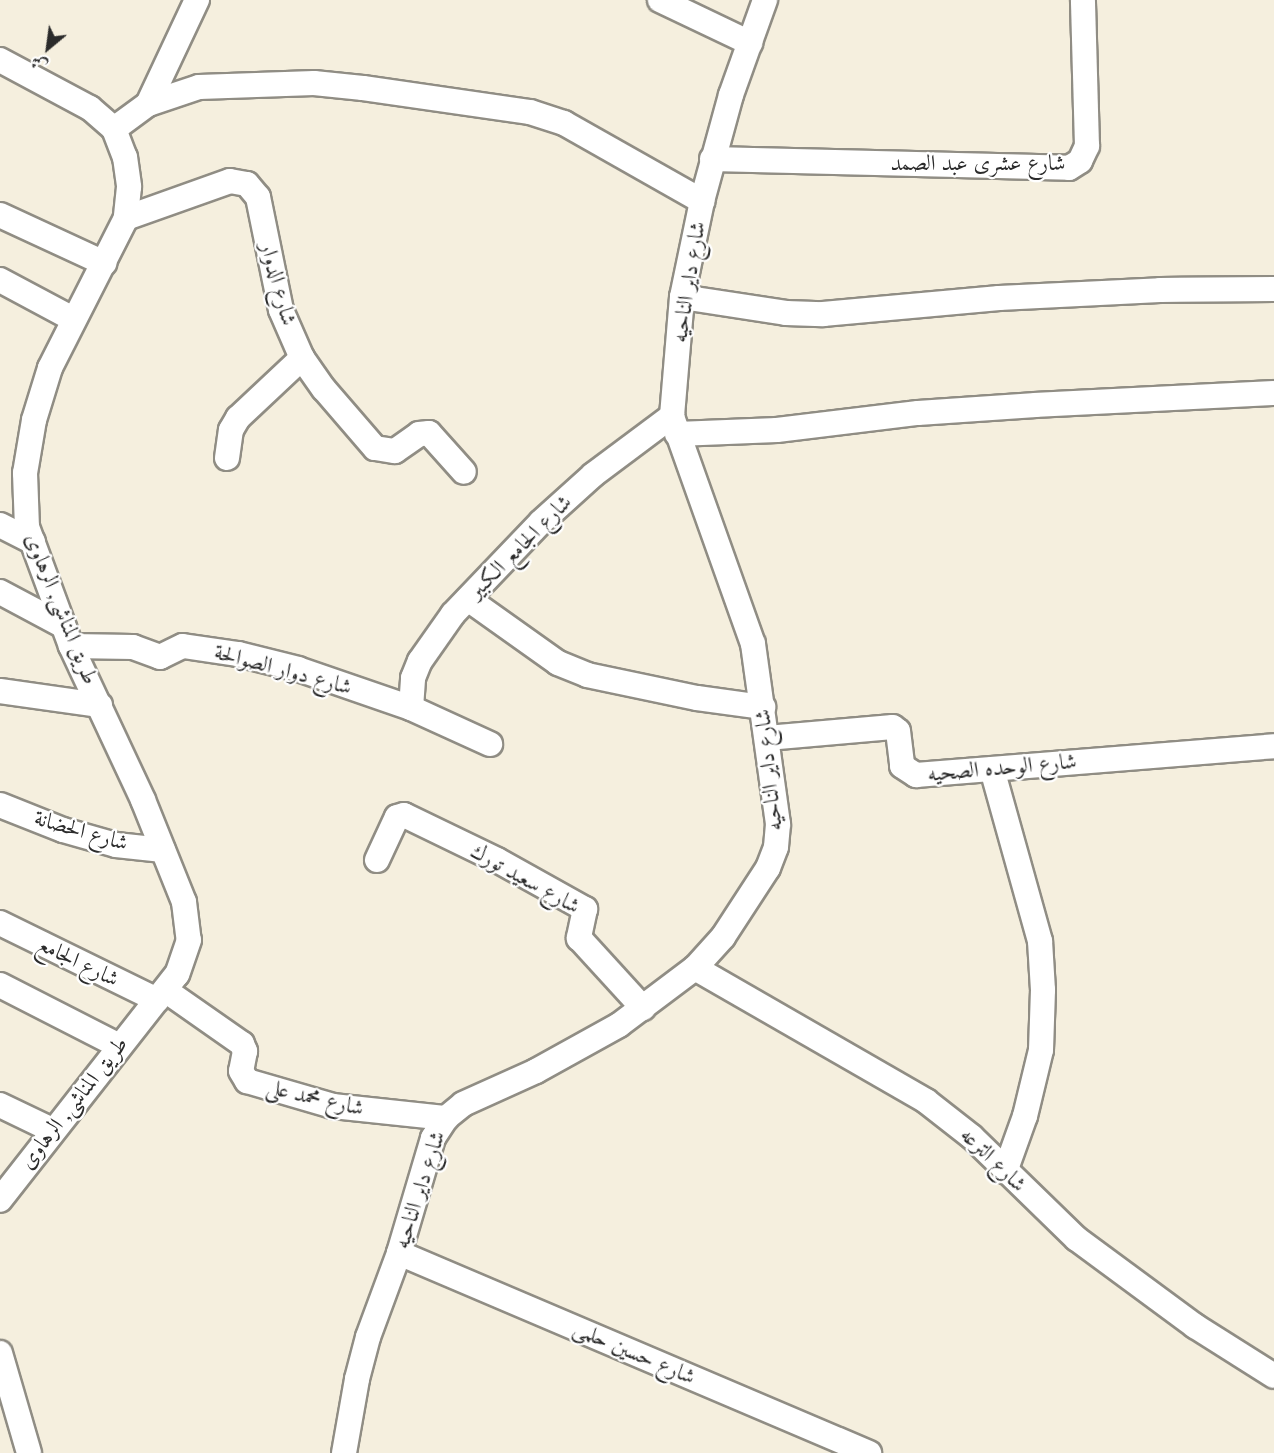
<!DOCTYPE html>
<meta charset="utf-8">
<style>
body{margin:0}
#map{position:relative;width:1274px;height:1453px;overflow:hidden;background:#f5efde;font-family:Cardo,Amiri,serif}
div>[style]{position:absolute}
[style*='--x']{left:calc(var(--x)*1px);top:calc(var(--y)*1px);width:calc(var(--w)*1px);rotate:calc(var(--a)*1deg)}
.roads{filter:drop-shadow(2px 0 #908d84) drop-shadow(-2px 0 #908d84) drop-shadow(0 2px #908d84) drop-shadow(0 -2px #908d84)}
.street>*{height:24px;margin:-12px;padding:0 12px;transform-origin:12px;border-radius:12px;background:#fff}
span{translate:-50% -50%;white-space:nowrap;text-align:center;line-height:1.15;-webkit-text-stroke:4.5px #fff;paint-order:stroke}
.street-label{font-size:22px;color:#2b2b2b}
.north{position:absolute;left:18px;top:18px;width:60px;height:60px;-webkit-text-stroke:4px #fff;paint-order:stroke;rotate:209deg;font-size:16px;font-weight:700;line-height:24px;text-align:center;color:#2b2b2b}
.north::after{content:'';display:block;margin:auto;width:21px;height:27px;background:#2b2b2b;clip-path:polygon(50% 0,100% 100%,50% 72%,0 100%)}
</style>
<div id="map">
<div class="roads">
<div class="street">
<div style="--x:660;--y:0;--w:100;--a:25.5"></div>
<div style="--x:0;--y:60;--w:102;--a:28.1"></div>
<div style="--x:90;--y:108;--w:32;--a:41"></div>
<div style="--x:114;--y:129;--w:30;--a:69"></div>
<div style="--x:125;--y:157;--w:30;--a:82"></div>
<div style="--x:129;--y:187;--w:31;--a:96"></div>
<div style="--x:126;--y:218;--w:168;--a:116.9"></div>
<div style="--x:50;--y:368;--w:54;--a:107.1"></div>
<div style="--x:34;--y:420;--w:54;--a:99.6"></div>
<div style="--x:25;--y:473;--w:54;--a:87.9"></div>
<div style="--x:27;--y:527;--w:127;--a:69.7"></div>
<div style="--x:71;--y:646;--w:170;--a:64.9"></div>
<div style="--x:143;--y:800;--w:110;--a:68.1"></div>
<div style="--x:184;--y:902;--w:38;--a:83"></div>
<div style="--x:189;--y:940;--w:36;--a:109"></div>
<div style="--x:177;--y:974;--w:287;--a:128.1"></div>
<div style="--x:148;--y:104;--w:115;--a:-64.8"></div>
<div style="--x:114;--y:129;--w:42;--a:-36.3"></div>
<div style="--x:148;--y:104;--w:54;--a:-18.4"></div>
<div style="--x:199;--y:87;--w:115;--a:-2"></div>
<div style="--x:314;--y:83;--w:49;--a:5.8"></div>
<div style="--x:363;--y:88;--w:169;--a:8.2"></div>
<div style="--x:530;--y:112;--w:36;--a:18"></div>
<div style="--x:564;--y:123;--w:159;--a:29.5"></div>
<div style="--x:712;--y:159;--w:357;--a:1.4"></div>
<div style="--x:1069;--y:168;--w:13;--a:-32"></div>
<div style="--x:1080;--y:161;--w:17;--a:-65"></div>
<div style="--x:1087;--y:146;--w:146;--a:-91.6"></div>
<div style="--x:0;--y:215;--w:115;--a:24.8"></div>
<div style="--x:126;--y:218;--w:110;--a:-19.6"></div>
<div style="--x:230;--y:181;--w:17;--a:10"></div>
<div style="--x:247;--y:184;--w:17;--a:50"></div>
<div style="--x:258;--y:197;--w:115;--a:78.5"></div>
<div style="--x:281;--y:310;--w:52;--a:66.4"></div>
<div style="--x:302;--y:358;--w:38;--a:55"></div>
<div style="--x:324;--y:389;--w:78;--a:49.2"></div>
<div style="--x:375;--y:448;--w:20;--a:9"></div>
<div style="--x:395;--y:451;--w:29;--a:-35"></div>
<div style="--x:419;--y:434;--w:10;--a:-6"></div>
<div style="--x:429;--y:433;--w:52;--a:48.1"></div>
<div style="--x:0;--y:280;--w:83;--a:28.1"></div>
<div style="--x:682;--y:297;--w:105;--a:8.7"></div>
<div style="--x:786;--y:313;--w:37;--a:2"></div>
<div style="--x:823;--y:314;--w:177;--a:-5.2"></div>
<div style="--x:999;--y:298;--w:161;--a:-2.8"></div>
<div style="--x:1160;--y:290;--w:114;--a:-0.5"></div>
<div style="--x:677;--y:434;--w:100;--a:-2.3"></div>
<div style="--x:777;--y:430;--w:142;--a:-6.9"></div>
<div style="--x:918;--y:413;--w:118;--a:-3.9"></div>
<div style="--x:1036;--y:405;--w:238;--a:-2.9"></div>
<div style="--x:227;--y:458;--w:28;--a:-82"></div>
<div style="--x:231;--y:430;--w:14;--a:-60"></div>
<div style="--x:238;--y:418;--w:88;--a:-43.2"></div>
<div style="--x:0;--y:525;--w:37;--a:27"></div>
<div style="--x:0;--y:592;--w:72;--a:28"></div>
<div style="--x:468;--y:599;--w:110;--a:35.4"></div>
<div style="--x:558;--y:663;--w:31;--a:22"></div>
<div style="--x:587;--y:675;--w:112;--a:11.8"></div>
<div style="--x:697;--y:698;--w:67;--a:7.8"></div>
<div style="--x:71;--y:646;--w:62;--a:0.9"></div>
<div style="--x:133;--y:647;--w:29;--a:20"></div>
<div style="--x:160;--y:657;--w:25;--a:-26"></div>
<div style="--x:183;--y:646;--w:56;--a:8.3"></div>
<div style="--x:238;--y:654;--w:62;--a:14"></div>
<div style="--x:298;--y:669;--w:120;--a:19"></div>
<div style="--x:411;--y:708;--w:87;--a:24.5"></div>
<div style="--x:0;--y:691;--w:101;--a:8"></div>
<div style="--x:411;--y:708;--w:30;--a:-86"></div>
<div style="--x:413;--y:678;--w:18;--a:-68"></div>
<div style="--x:420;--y:661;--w:57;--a:-54.9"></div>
<div style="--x:453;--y:614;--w:127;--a:-46.3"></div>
<div style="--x:541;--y:522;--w:70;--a:-42.1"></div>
<div style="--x:593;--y:475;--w:99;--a:-36.8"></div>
<div style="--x:767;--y:738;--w:126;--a:-5"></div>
<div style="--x:893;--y:727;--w:6;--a:39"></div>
<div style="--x:898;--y:731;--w:35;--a:83"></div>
<div style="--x:902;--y:766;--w:17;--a:33"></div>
<div style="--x:916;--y:775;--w:359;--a:-4.6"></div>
<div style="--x:992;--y:769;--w:179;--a:74.4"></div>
<div style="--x:1040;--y:941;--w:49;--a:86.5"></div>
<div style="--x:1043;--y:990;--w:60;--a:91.9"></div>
<div style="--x:1041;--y:1050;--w:68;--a:103.6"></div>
<div style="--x:1025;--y:1116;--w:59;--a:109.7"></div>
<div style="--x:0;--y:805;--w:68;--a:21.6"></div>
<div style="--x:63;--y:830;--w:55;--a:15.8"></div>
<div style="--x:116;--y:845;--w:47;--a:6.1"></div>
<div style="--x:377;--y:860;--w:47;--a:-65.1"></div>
<div style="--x:397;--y:817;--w:7;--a:-16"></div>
<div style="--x:404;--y:815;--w:103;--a:25.8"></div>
<div style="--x:497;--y:860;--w:101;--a:29.1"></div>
<div style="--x:585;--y:909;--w:30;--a:102"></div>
<div style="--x:579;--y:938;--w:95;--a:47.6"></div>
<div style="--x:0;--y:923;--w:175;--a:26.1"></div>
<div style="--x:695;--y:968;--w:267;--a:29.9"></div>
<div style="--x:926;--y:1101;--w:58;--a:38"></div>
<div style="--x:972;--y:1137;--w:146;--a:44.2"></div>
<div style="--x:1077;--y:1239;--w:147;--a:36.4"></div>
<div style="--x:1195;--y:1326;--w:93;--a:32.3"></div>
<div style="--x:0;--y:985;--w:134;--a:27.1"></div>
<div style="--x:165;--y:990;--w:94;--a:35"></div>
<div style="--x:242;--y:1044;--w:8;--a:67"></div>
<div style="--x:245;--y:1051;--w:20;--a:101"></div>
<div style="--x:241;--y:1071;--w:12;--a:59"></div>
<div style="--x:247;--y:1081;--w:90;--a:16.2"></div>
<div style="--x:333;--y:1106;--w:114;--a:6.1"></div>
<div style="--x:0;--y:1105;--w:58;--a:25.7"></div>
<div style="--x:399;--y:1253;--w:511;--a:23.05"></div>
<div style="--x:0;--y:1353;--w:104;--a:73.8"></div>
<div style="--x:344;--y:1453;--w:75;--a:-80"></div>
<div style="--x:357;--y:1379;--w:43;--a:-75.3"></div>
<div style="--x:368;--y:1337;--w:90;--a:-69.7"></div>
<div style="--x:399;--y:1253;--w:120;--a:-73.5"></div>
<div style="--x:433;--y:1138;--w:24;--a:-57"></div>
<div style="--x:446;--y:1118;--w:22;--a:-39"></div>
<div style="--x:463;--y:1104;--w:80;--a:-24.3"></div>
<div style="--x:536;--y:1071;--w:95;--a:-29"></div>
<div style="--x:619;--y:1025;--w:95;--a:-36.9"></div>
<div style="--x:695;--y:968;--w:42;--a:-47.9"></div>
<div style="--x:723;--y:937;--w:82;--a:-56.9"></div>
<div style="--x:768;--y:868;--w:22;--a:-69"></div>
<div style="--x:776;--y:847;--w:23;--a:-85"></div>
<div style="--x:778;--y:824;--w:182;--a:-97.9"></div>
<div style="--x:753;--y:644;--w:242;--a:-109.6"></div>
<div style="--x:672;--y:416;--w:119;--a:-85.2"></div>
<div style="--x:682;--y:297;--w:98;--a:-78.2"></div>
<div style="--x:702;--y:201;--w:110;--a:-74.7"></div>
<div style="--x:731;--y:95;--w:101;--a:-70.3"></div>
</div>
</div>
<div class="street-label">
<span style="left:978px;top:164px">شارع عشرى عبد الصمد</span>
<span style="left:689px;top:282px;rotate:-81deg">شارع داير الناحيه</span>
<span style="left:278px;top:284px;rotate:75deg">شارع الدوار</span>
<span style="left:520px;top:547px;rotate:-45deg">شارع الجامع الكبير</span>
<span style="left:61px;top:609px;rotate:68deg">طريق المناشى, الرهاوى</span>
<span style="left:283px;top:670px;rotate:15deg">شارع دوار الصوالحة</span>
<span style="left:1002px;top:768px;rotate:-5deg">شارع الوحده الصحيه</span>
<span style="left:769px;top:770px;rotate:-96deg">شارع داير الناحيه</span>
<span style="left:81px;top:831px;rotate:16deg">شارع الحضانة</span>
<span style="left:525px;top:879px;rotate:29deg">شارع سعيد تورك</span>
<span style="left:78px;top:962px;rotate:26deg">شارع الجامع</span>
<span style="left:315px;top:1098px;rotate:13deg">شارع محمد على</span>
<span style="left:74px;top:1103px;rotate:-52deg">طريق المناشى, الرهاوى</span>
<span style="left:993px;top:1160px;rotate:44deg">شارع الترعه</span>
<span style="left:420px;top:1190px;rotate:-72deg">شارع داير الناحيه</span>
<span style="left:634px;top:1353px;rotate:23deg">شارع حسين حلمى</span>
</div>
<div class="north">ش</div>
</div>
